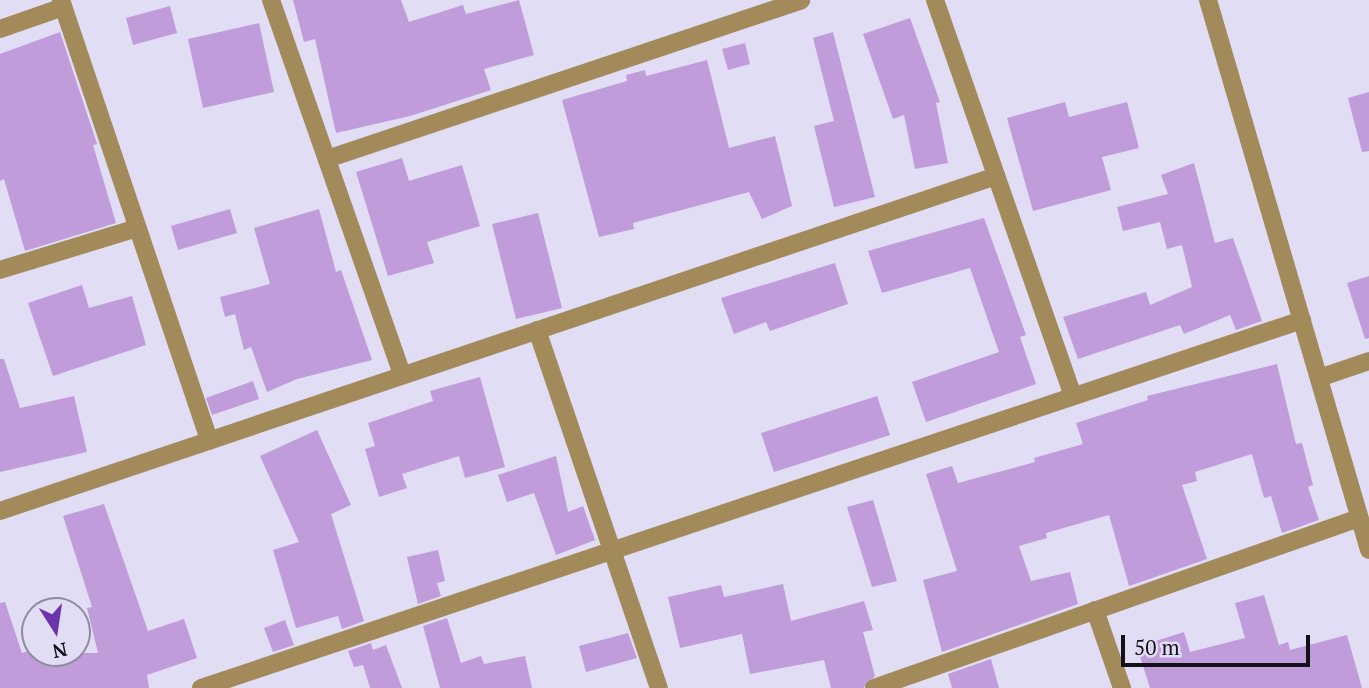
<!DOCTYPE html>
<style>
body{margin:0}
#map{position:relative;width:1369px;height:688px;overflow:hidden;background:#e1ddf5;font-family:"PT Serif",serif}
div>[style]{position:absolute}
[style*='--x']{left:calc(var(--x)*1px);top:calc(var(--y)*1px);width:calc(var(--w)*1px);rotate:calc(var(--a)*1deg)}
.building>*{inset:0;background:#c09cda}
.minor>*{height:18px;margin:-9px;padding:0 9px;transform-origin:9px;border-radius:9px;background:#a28a5b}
.tertiary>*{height:18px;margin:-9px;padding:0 9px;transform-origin:9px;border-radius:9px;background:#a28a5b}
span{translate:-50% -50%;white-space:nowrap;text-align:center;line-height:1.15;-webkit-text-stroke:6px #e1ddf5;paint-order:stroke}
.north{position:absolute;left:21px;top:597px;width:70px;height:70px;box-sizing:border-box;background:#e1ddf5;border:2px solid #8f8b9d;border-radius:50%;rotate:168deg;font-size:19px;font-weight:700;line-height:28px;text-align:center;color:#13111a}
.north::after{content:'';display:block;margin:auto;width:24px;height:32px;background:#6b34ab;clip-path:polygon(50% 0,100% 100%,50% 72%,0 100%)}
.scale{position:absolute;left:1121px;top:635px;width:189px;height:32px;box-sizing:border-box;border:4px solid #13111a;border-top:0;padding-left:9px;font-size:21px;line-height:24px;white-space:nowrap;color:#13111a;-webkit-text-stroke:5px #e1ddf5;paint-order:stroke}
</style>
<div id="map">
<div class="building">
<div style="clip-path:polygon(293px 0,401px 0,409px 22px,463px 5px,466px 14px,519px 0,534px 55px,484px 69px,491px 90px,410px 116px,336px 133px,315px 39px,304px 42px)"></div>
<div style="clip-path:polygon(170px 6px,177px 33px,133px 45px,126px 18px)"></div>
<div style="clip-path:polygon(910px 18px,940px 102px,936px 103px,948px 163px,915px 169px,904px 115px,893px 119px,863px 34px)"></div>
<div style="clip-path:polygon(259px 23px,274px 92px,203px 108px,188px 39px)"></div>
<div style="clip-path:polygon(60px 32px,97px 144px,93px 145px,116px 223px,25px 251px,4px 179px,0 181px,0 54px)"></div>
<div style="clip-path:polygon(833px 32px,875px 197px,834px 207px,814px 126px,834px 121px,813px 38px)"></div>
<div style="clip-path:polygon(745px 43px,750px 64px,728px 70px,722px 49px)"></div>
<div style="clip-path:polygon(707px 60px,729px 148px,775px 136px,792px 206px,762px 219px,749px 192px,633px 223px,634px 229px,599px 237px,562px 100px,627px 81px,626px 75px,645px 70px,646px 76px)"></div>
<div style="clip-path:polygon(1369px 92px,1369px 151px,1362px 152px,1348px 98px)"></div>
<div style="clip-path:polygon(1065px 102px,1069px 117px,1127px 102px,1139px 148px,1102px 157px,1111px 190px,1033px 211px,1007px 118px)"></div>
<div style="clip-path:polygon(402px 158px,409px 181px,462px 165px,480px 226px,427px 242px,434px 263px,388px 276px,356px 172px)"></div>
<div style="clip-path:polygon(1194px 163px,1215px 243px,1233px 238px,1262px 321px,1236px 330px,1230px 315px,1184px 334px,1180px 325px,1078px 359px,1063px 317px,1146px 292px,1150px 305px,1192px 287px,1182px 245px,1167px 249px,1160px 222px,1123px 231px,1117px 207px,1168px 194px,1161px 175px)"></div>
<div style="clip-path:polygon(230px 209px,237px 233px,178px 250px,171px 226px)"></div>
<div style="clip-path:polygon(319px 209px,336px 272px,341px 270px,372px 360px,297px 379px,267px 392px,251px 347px,244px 350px,235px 314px,225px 317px,220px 297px,270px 284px,254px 228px)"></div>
<div style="clip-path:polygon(538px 213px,562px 308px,516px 319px,492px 224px)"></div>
<div style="clip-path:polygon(984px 218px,1026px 335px,1020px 337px,1036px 384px,926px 422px,912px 382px,999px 352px,970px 268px,882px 293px,868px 251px)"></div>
<div style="clip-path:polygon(835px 263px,848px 304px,770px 331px,766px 322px,734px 334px,721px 298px)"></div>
<div style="clip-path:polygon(1369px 276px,1369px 338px,1365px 339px,1347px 283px)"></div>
<div style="clip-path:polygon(82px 285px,89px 308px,132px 296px,146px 345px,53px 376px,28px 303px)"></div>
<div style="clip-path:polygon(0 359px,4px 359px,20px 408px,74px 396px,87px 452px,0 472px)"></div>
<div style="clip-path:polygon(1277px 364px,1296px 444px,1302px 443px,1313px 485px,1308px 487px,1319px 520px,1282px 533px,1271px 496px,1264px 498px,1252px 454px,1195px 472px,1197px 481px,1182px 485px,1207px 559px,1129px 586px,1109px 515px,1046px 533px,1047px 538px,1019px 546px,1031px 581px,1070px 572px,1078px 604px,942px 652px,923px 580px,957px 571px,926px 474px,952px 466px,958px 483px,1035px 462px,1034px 458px,1083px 444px,1076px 423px,1148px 400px,1147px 396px)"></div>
<div style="clip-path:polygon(480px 377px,505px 467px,465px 478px,459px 456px,402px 474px,407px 488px,379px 497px,365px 449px,375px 446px,368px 423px,433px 401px,430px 391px)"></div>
<div style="clip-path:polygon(253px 381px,259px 399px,212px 415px,206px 398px)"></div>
<div style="clip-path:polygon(877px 396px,890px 435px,774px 472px,761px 433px)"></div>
<div style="clip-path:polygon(317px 430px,351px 505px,331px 514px,364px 621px,342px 629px,338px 616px,296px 628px,273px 550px,299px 542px,260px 456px)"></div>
<div style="clip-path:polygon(556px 456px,568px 512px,583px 506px,595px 540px,556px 555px,534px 493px,507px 502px,498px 475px)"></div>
<div style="clip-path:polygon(873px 500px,897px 581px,872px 587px,847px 507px)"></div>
<div style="clip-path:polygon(104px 504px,148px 631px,184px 619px,197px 658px,147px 675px,149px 688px,0 688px,0 603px,5px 602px,22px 653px,35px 649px,35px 653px,98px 653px,87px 608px,92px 607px,63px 516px)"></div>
<div style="clip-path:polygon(438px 550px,445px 581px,437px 583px,441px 596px,418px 604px,407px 557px)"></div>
<div style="clip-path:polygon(783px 584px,791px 621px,864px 601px,873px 630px,863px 632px,875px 676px,863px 688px,831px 688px,824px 660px,750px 674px,742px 634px,680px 648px,668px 597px,721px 585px,724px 597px)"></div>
<div style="clip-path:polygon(1264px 595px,1279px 645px,1288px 642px,1290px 650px,1347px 635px,1362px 688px,1150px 688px,1137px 647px,1184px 632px,1190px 652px,1245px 638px,1235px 603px)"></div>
<div style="clip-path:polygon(447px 618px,461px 663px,481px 656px,484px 664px,525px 656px,532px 688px,440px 688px,423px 626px)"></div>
<div style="clip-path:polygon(285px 620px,294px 645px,273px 652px,264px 628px)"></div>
<div style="clip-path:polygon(628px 633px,637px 658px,586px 672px,579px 646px)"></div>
<div style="clip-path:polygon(371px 643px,373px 650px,386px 645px,402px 688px,370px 688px,363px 665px,354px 667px,348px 651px)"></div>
<div style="clip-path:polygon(991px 659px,999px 688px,952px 688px,948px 674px)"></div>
</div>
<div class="minor">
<div style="--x:61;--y:0;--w:465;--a:71.4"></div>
<div style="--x:271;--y:0;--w:397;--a:70.7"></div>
<div style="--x:935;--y:0;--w:417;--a:70.8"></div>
<div style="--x:0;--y:29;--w:67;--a:-19.2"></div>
<div style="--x:327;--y:159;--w:500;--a:-18.5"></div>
<div style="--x:0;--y:270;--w:143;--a:-17"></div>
<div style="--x:537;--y:330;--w:378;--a:71.2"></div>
<div style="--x:1319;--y:378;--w:53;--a:-18.8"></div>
<div style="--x:0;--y:511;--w:1051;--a:-18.59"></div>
<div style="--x:1095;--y:610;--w:83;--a:70.9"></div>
<div style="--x:201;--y:688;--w:1161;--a:-18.48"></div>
<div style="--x:874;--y:688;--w:514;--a:-19.32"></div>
</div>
<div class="tertiary">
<div style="--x:1208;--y:0;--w:573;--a:73.68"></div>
</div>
<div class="north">N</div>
<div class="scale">50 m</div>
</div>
